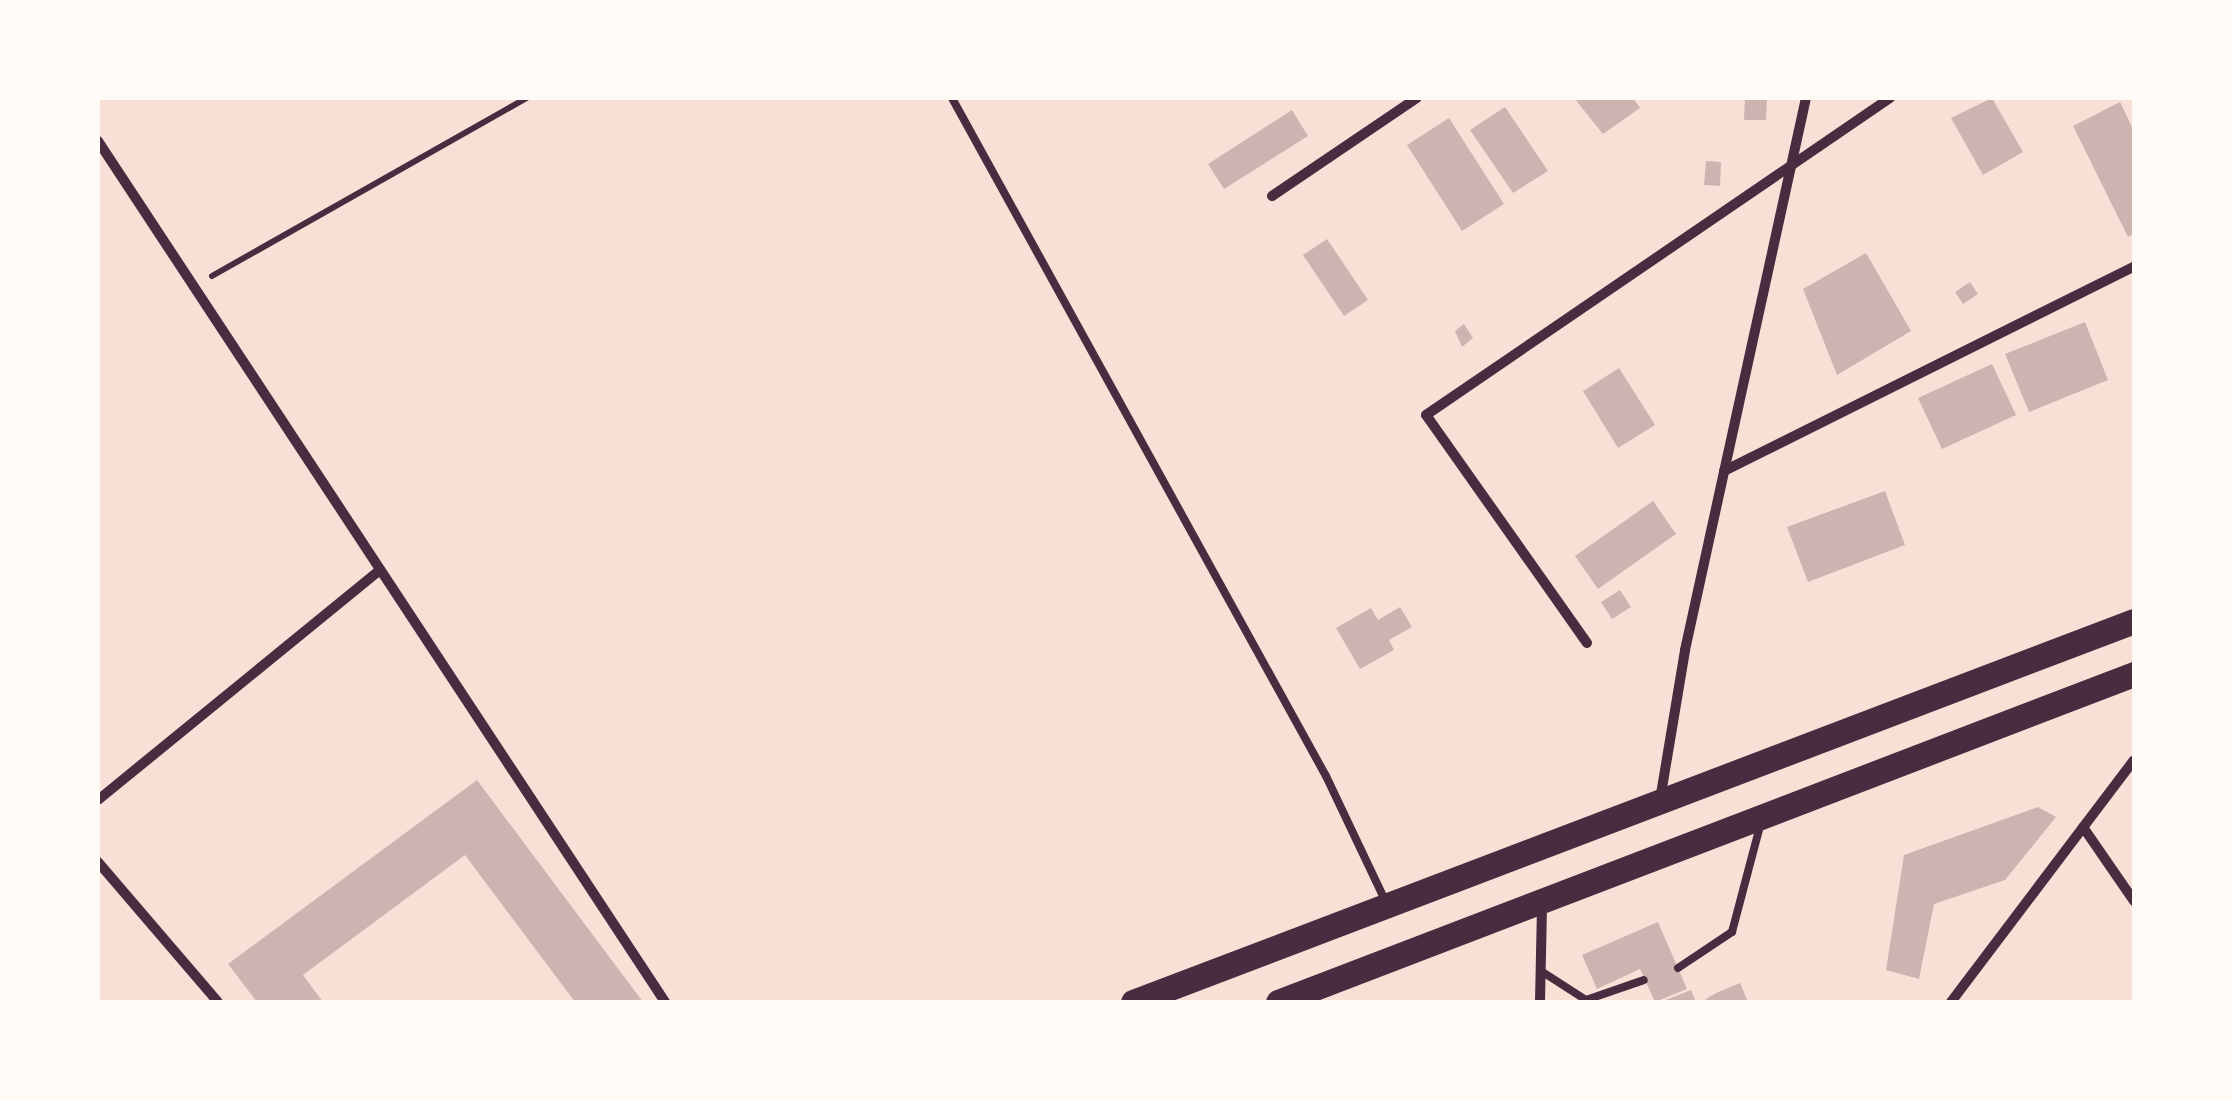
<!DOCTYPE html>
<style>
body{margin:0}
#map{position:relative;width:2232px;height:1100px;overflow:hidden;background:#f7e1d7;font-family:"Fira Sans Condensed",sans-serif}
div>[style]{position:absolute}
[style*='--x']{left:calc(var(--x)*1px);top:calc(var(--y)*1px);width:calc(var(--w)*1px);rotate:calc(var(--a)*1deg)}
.building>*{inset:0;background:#ccb4b1}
.path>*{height:6px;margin:-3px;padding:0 3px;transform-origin:3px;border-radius:3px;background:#4a2c40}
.service>*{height:8px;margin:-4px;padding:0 4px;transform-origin:4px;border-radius:4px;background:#4a2c40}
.minor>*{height:10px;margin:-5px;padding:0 5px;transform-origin:5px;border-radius:5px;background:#4a2c40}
.primary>*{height:25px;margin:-12.5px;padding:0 12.5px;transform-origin:12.5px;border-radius:12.5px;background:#4a2c40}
span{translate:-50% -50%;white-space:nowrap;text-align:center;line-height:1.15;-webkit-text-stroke:8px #fffaf5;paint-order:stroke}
.frame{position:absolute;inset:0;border:100px solid #fffaf5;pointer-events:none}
</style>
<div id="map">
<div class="building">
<div style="clip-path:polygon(1574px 98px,1633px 98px,1640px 108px,1603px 134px)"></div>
<div style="clip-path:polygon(1745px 98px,1767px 98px,1766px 120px,1744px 120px)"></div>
<div style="clip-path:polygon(1992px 98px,2023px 152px,1983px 175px,1951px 118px)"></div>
<div style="clip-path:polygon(2120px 102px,2134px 131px,2134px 234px,2128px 237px,2073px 126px)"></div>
<div style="clip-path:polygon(1505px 107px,1548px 171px,1513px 193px,1470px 130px)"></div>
<div style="clip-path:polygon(1292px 110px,1308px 136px,1224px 189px,1208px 164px)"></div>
<div style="clip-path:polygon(1449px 118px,1504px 204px,1462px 231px,1407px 145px)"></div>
<div style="clip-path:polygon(1706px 161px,1721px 162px,1720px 186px,1704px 185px)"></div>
<div style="clip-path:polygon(1327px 239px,1368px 300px,1344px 316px,1303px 255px)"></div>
<div style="clip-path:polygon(1866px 253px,1911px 331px,1837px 375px,1803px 289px)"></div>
<div style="clip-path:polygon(1970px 282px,1978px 294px,1963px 304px,1955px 292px)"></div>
<div style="clip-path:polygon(2085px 322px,2108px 380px,2029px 412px,2005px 354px)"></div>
<div style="clip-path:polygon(1464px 324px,1473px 338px,1462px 347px,1455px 331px)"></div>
<div style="clip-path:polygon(1992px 364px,2016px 415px,1942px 449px,1918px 398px)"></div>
<div style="clip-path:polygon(1619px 368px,1655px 425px,1618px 448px,1583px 391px)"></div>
<div style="clip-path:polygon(1885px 491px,1905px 545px,1808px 582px,1787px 527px)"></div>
<div style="clip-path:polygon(1653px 501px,1676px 534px,1598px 589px,1575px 556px)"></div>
<div style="clip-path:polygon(1620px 590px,1631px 607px,1612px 619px,1601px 602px)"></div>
<div style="clip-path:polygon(1400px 607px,1412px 627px,1389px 640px,1394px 650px,1360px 669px,1336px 628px,1371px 608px,1378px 620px)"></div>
<div style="clip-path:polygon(477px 780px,643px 1002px,575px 1002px,465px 855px,303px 975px,323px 1002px,257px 1002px,228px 964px)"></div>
<div style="clip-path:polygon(2038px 807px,2056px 817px,2005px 880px,1934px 904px,1919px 979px,1886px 970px,1904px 855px)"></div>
<div style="clip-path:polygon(1658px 922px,1687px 989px,1655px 1002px,1640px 969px,1597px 989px,1582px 955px)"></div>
<div style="clip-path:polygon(1740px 983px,1748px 1002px,1701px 1002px,1716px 993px)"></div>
<div style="clip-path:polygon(1691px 990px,1696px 1002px,1661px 1002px)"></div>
</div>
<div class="path">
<div style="--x:212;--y:276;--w:362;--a:-29.5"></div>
</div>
<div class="service">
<div style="--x:952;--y:98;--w:774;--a:61.12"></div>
<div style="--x:1326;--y:776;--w:137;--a:64.6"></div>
<div style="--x:1678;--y:968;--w:65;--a:-33.7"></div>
<div style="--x:1732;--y:932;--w:114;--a:-75.2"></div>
<div style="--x:1541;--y:971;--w:54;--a:32.8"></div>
<div style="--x:1586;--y:1000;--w:61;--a:-19"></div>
</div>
<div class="minor">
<div style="--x:98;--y:141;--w:1031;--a:56.63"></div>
<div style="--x:1272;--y:196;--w:175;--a:-34.1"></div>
<div style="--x:1724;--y:471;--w:458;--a:-26.5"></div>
<div style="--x:1587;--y:643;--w:279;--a:-125.2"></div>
<div style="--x:1426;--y:415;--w:562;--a:-34.34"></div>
<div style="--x:98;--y:800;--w:364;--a:-39.2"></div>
<div style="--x:1660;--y:800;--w:152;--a:-80.5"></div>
<div style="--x:1685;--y:650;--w:565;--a:-77.64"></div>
<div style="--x:2083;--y:827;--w:90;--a:55.4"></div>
<div style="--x:98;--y:862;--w:184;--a:49.4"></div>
<div style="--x:1540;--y:1002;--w:98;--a:-88.8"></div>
<div style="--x:1951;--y:1002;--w:303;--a:-52.9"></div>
</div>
<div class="primary">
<div style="--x:1133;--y:1002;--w:1071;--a:-20.84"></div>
<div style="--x:1278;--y:1002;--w:917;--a:-20.97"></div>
</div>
<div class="frame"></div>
</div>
